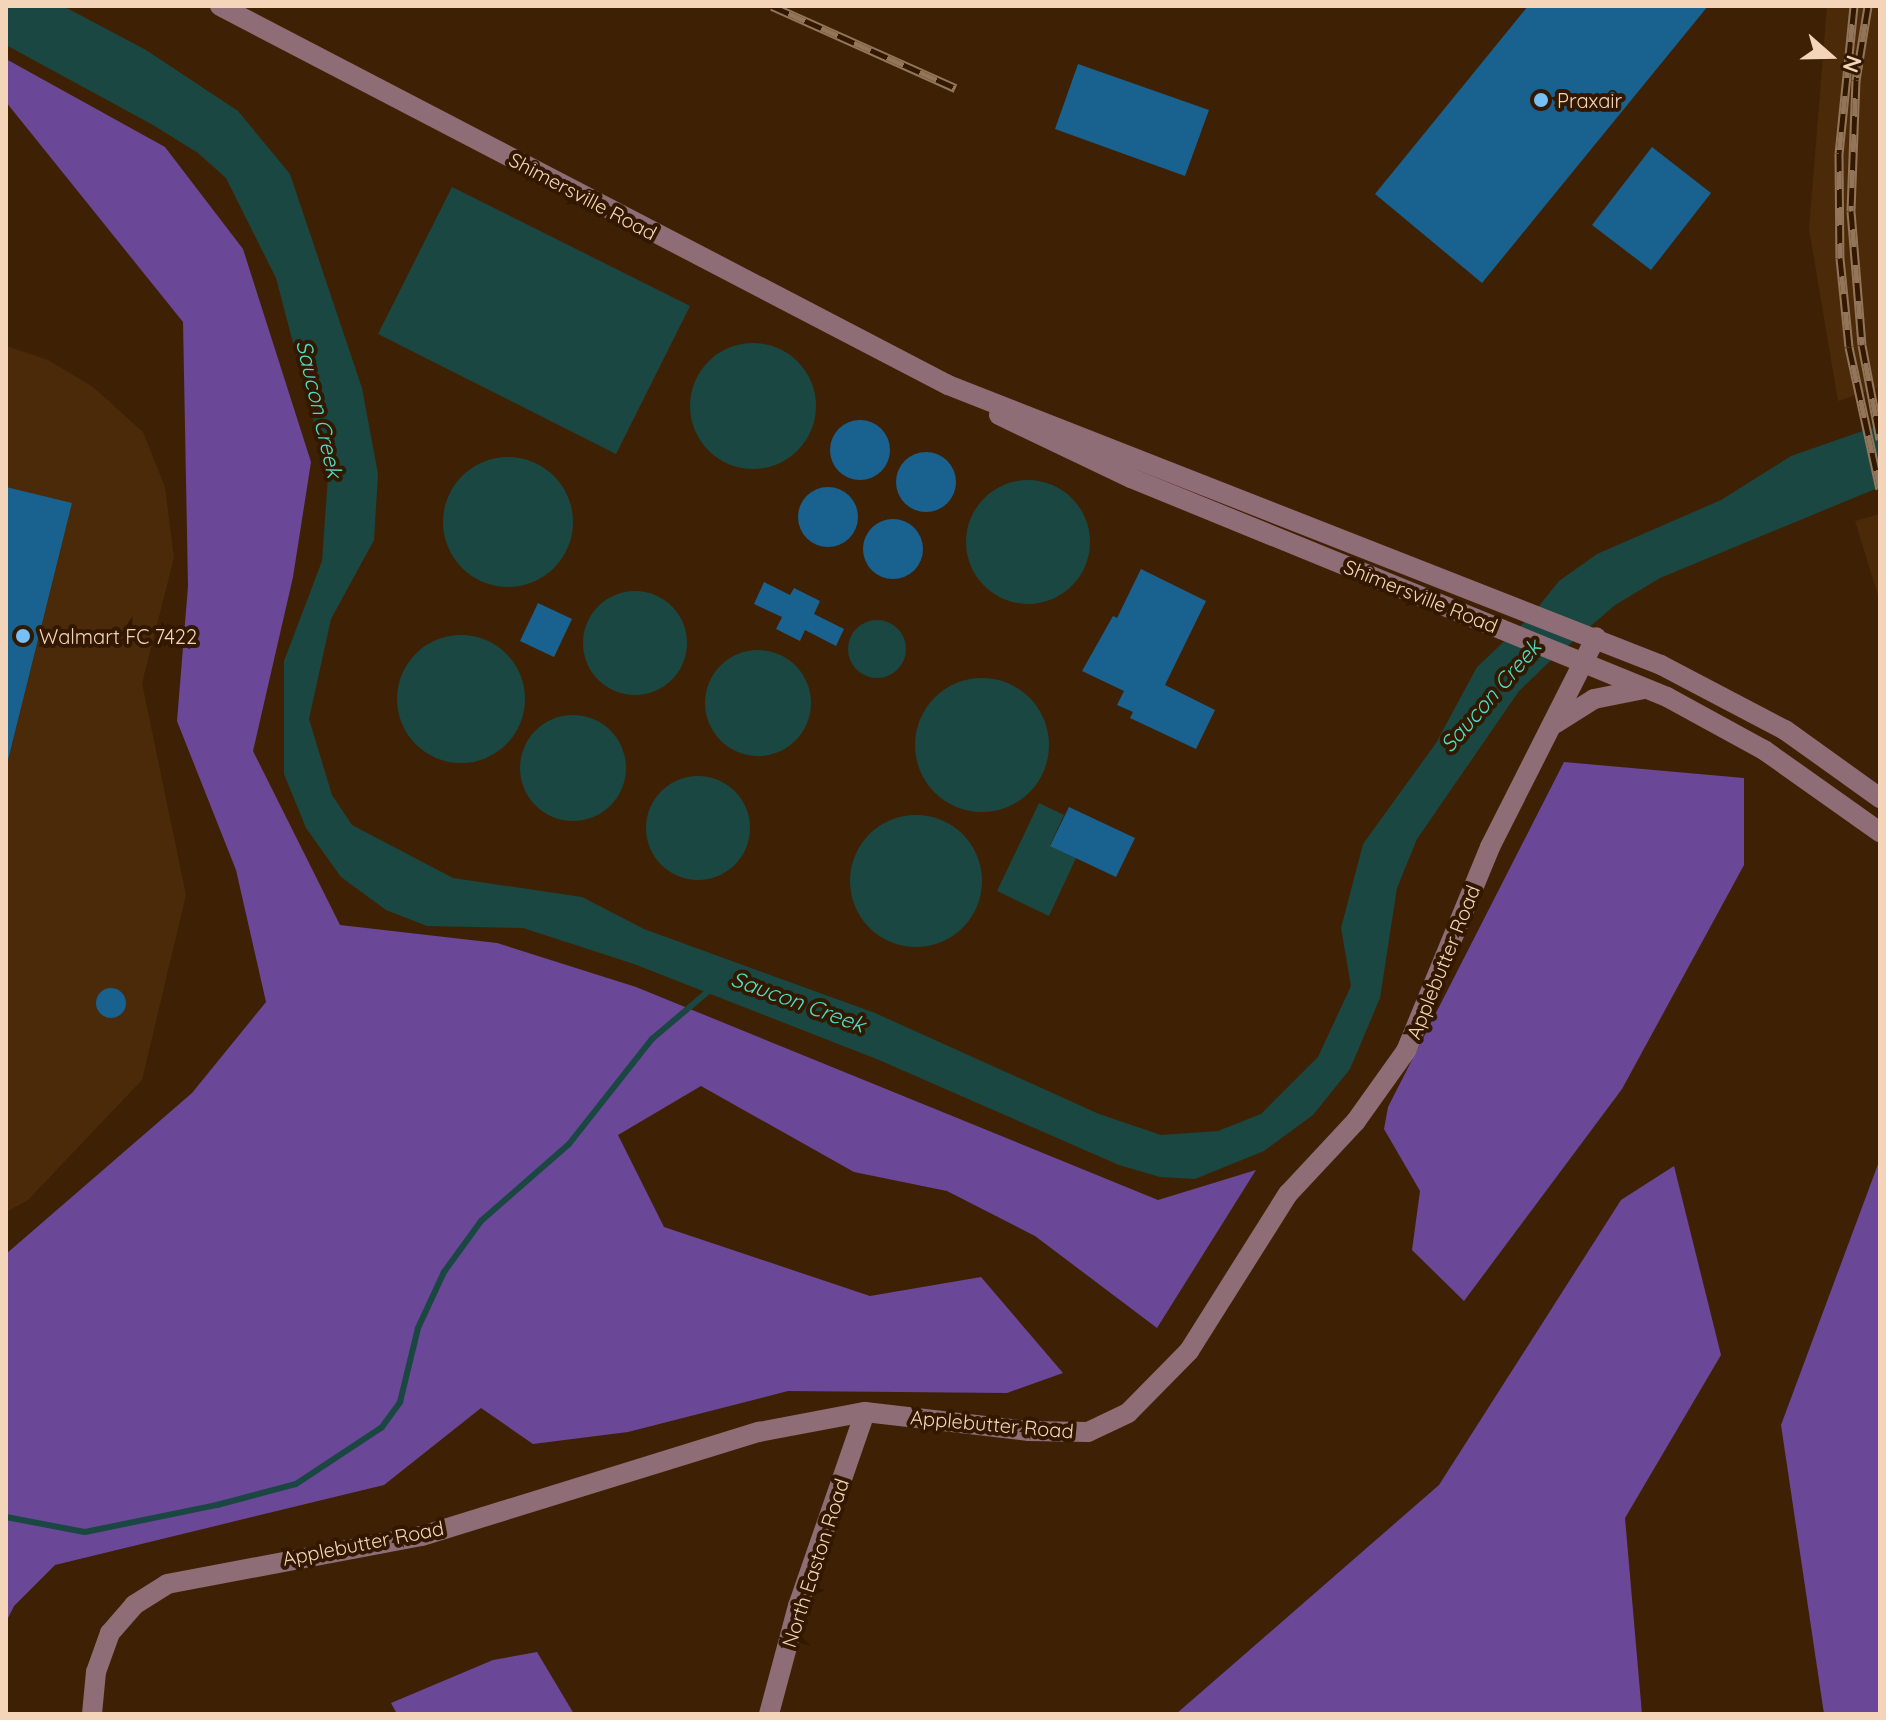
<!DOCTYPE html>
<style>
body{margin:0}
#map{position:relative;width:1886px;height:1720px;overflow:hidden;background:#3e2104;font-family:Quicksand,sans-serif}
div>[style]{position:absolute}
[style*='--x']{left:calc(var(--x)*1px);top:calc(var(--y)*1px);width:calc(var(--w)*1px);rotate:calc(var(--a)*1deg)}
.built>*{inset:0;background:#4a2a08}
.forest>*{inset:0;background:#6a4797}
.water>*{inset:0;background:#1a4741}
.round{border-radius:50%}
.stream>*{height:6px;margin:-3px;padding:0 3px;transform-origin:3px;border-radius:3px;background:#1a4741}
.building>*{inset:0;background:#19618e}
.minor>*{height:20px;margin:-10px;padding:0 10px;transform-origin:10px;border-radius:10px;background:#8f6d76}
.rail>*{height:9px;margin-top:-4.5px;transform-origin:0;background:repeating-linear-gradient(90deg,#331800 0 18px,#937559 0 36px);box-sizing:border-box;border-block:2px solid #937559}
.dots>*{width:22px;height:22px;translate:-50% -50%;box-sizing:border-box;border:4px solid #331800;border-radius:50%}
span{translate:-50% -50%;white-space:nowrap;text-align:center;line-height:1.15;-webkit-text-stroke:8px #331800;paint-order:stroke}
.poi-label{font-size:20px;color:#f4d5ba}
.left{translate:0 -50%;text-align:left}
.street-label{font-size:20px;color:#f4d5ba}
.water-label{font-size:22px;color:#4ddec9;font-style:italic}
.frame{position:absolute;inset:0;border:8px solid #f4d5ba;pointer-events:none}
.north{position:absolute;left:1790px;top:16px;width:80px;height:80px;-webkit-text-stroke:6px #331800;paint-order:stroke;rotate:110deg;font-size:22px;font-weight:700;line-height:32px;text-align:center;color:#f4d5ba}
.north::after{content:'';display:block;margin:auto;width:28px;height:36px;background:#f4d5ba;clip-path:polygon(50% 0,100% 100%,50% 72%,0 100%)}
</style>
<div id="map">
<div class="built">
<div style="clip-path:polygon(1827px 6px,1880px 6px,1880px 387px,1838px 401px,1809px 229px)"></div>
<div style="clip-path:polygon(6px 346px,48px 360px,93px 387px,143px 432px,165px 487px,174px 558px,142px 683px,186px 895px,142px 1080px,28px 1200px,6px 1212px)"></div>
<div style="clip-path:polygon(1880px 514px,1880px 602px,1855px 521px)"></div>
</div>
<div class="forest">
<div style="clip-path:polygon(6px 59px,165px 147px,243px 249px,311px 462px,293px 577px,253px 751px,340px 925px,497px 943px,636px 987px,1158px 1200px,1256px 1170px,1157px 1328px,1035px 1236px,947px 1191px,854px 1172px,701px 1086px,618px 1135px,664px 1227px,870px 1296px,981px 1277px,1063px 1373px,1007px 1393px,788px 1391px,628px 1432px,533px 1444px,481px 1408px,384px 1485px,55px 1565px,14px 1606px,6px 1622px,6px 1254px,192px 1093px,266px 1002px,236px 870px,177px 721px,188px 586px,183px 322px,6px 102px)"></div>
<div style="clip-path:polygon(1564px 762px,1744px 778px,1744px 865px,1622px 1089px,1464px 1301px,1412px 1250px,1420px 1191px,1384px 1129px,1388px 1107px)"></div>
<div style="clip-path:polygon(1880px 1159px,1880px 1714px,1824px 1714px,1781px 1425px)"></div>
<div style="clip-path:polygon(1674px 1166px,1721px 1355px,1625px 1518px,1642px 1714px,1176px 1714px,1439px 1485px,1621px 1200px)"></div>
<div style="clip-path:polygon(537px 1652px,574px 1714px,397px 1714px,391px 1703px,493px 1660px)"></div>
</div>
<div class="water">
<div style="clip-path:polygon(6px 6px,63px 6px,146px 50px,238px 111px,290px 174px,362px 388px,378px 474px,374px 540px,331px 619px,309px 719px,332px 795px,352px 825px,453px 878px,582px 897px,644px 929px,875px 1013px,1099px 1114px,1161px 1135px,1218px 1131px,1261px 1114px,1318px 1057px,1351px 986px,1341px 928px,1363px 844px,1436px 743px,1477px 667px,1531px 616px,1559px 581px,1597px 554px,1721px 500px,1791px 456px,1880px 425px,1880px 487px,1660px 578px,1615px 605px,1547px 664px,1519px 691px,1417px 839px,1397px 888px,1380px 998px,1350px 1069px,1313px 1115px,1264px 1151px,1195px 1179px,1160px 1177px,1119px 1165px,879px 1060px,634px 964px,523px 928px,427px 926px,386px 910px,341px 877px,306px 828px,284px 774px,284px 661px,322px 561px,328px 476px,276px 278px,226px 178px,198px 153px,153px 125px,6px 45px)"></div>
<div style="clip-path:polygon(452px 187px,690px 306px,616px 454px,378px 334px)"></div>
<div class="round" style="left:690px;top:343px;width:126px;height:126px"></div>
<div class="round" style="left:443px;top:457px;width:130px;height:130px"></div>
<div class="round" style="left:966px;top:480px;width:124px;height:124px"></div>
<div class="round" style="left:583px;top:591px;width:104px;height:104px"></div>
<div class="round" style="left:848px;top:620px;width:58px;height:58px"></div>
<div class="round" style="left:397px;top:635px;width:128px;height:128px"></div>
<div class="round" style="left:705px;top:650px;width:106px;height:106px"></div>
<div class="round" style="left:915px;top:678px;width:134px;height:134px"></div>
<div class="round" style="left:520px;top:715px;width:106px;height:106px"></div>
<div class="round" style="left:646px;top:776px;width:104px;height:104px"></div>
<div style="clip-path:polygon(1039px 803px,1064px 815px,1050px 845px,1076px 858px,1049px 916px,997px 891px)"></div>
<div class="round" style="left:850px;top:815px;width:132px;height:132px"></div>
</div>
<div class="stream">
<div style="--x:6;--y:1517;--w:80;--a:10.8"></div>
<div style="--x:85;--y:1532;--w:135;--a:-11.6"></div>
<div style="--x:217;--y:1505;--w:82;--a:-14.9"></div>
<div style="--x:296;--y:1484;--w:103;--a:-33.5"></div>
<div style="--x:382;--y:1427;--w:31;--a:-54"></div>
<div style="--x:400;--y:1402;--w:76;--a:-76.3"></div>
<div style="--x:418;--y:1328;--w:62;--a:-65.1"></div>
<div style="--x:444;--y:1272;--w:63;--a:-54"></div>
<div style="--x:481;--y:1221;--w:117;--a:-41.2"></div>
<div style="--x:569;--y:1144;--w:134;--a:-51.7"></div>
<div style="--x:652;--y:1039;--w:77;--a:-40.3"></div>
</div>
<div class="building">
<div style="clip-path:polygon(1528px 6px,1708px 6px,1482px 283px,1375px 194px)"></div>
<div style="clip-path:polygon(1078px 64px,1209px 110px,1185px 176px,1055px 129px)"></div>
<div style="clip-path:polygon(1652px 147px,1711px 193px,1651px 270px,1592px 225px)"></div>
<div class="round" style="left:830px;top:420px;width:60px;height:60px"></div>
<div class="round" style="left:896px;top:452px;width:60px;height:60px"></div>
<div class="round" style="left:798px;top:487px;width:60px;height:60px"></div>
<div style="clip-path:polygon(6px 487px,72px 503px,7px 764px,6px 764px)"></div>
<div class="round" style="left:863px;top:519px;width:60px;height:60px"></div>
<div style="clip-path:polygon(1141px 569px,1206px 601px,1165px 685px,1215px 710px,1196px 749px,1130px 718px,1133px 712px,1117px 705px,1124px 691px,1082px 671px,1113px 616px,1117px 618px)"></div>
<div style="clip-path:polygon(764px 582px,790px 595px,794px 588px,820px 601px,814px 614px,844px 629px,836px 646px,805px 630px,800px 641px,776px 629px,782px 617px,754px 604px)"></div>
<div style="clip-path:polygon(538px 603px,572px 619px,554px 657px,520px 641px)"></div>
<div style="clip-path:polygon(1069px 807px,1135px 838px,1116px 877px,1050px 846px)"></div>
<div class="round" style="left:96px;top:988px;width:30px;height:30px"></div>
</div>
<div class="minor">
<div style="--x:220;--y:6;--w:821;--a:27.5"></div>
<div style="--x:948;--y:385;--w:766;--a:21.44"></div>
<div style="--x:1661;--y:665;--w:140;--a:27.7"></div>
<div style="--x:1785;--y:730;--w:117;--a:35.6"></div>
<div style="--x:999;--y:415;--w:146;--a:25.5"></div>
<div style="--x:1131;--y:478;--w:579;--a:22.22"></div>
<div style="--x:1667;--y:697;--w:111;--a:28.7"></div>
<div style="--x:1764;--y:750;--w:142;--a:35.3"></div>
<div style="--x:1556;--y:723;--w:45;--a:-32.3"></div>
<div style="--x:1594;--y:699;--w:51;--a:-11.3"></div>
<div style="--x:92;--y:1714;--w:42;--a:-84.6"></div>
<div style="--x:96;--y:1672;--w:41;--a:-70.3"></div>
<div style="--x:110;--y:1633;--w:37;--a:-49"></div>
<div style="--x:134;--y:1605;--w:39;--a:-32"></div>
<div style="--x:167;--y:1584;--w:259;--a:-10.7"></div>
<div style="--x:422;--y:1536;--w:353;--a:-17.2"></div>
<div style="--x:759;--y:1432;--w:108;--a:-10.7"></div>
<div style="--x:865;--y:1412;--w:165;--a:6.6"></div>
<div style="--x:1029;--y:1431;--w:59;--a:1"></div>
<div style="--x:1088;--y:1432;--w:44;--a:-25.4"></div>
<div style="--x:1128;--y:1413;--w:87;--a:-45.5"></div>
<div style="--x:1189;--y:1351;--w:186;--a:-57.8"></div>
<div style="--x:1288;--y:1194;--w:100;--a:-47"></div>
<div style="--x:1356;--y:1121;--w:86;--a:-54.5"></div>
<div style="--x:1406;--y:1051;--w:221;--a:-67.6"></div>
<div style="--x:1490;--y:847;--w:235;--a:-63.2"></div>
<div style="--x:769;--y:1714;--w:112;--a:-75"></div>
<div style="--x:798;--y:1606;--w:205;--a:-70.9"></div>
</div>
<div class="rail">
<div style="--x:772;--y:6;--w:201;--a:24.1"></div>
<div style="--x:1854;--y:6;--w:148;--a:95.8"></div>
<div style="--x:1839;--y:153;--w:105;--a:89.5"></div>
<div style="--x:1840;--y:258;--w:89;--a:84.2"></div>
<div style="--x:1849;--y:347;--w:145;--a:77.7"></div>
<div style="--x:1868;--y:6;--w:75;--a:99.2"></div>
<div style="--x:1856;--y:80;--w:131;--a:92.2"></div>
<div style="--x:1851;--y:211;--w:134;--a:85.3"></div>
<div style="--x:1862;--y:345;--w:96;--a:79.2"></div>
</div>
<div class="dots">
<div style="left:1541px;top:100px;background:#76c0f7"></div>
<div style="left:23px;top:636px;background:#76c0f7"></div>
</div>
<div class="poi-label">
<span class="left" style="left:1557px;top:100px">Praxair</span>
<span class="left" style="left:39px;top:636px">Walmart FC 7422</span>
</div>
<div class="street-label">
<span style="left:583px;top:196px;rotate:28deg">Shimersville Road</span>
<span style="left:1421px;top:596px;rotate:22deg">Shimersville Road</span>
<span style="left:1443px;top:962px;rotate:-68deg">Applebutter Road</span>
<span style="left:992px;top:1424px;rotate:5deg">Applebutter Road</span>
<span style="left:363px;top:1543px;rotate:-11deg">Applebutter Road</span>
<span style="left:815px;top:1563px;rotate:-72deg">North Easton Road</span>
</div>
<div class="water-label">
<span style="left:319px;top:409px;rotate:77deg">Saucon Creek</span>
<span style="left:1491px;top:696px;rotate:-49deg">Saucon Creek</span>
<span style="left:798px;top:1002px;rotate:20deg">Saucon Creek</span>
</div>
<div class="frame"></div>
<div class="north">N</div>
</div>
